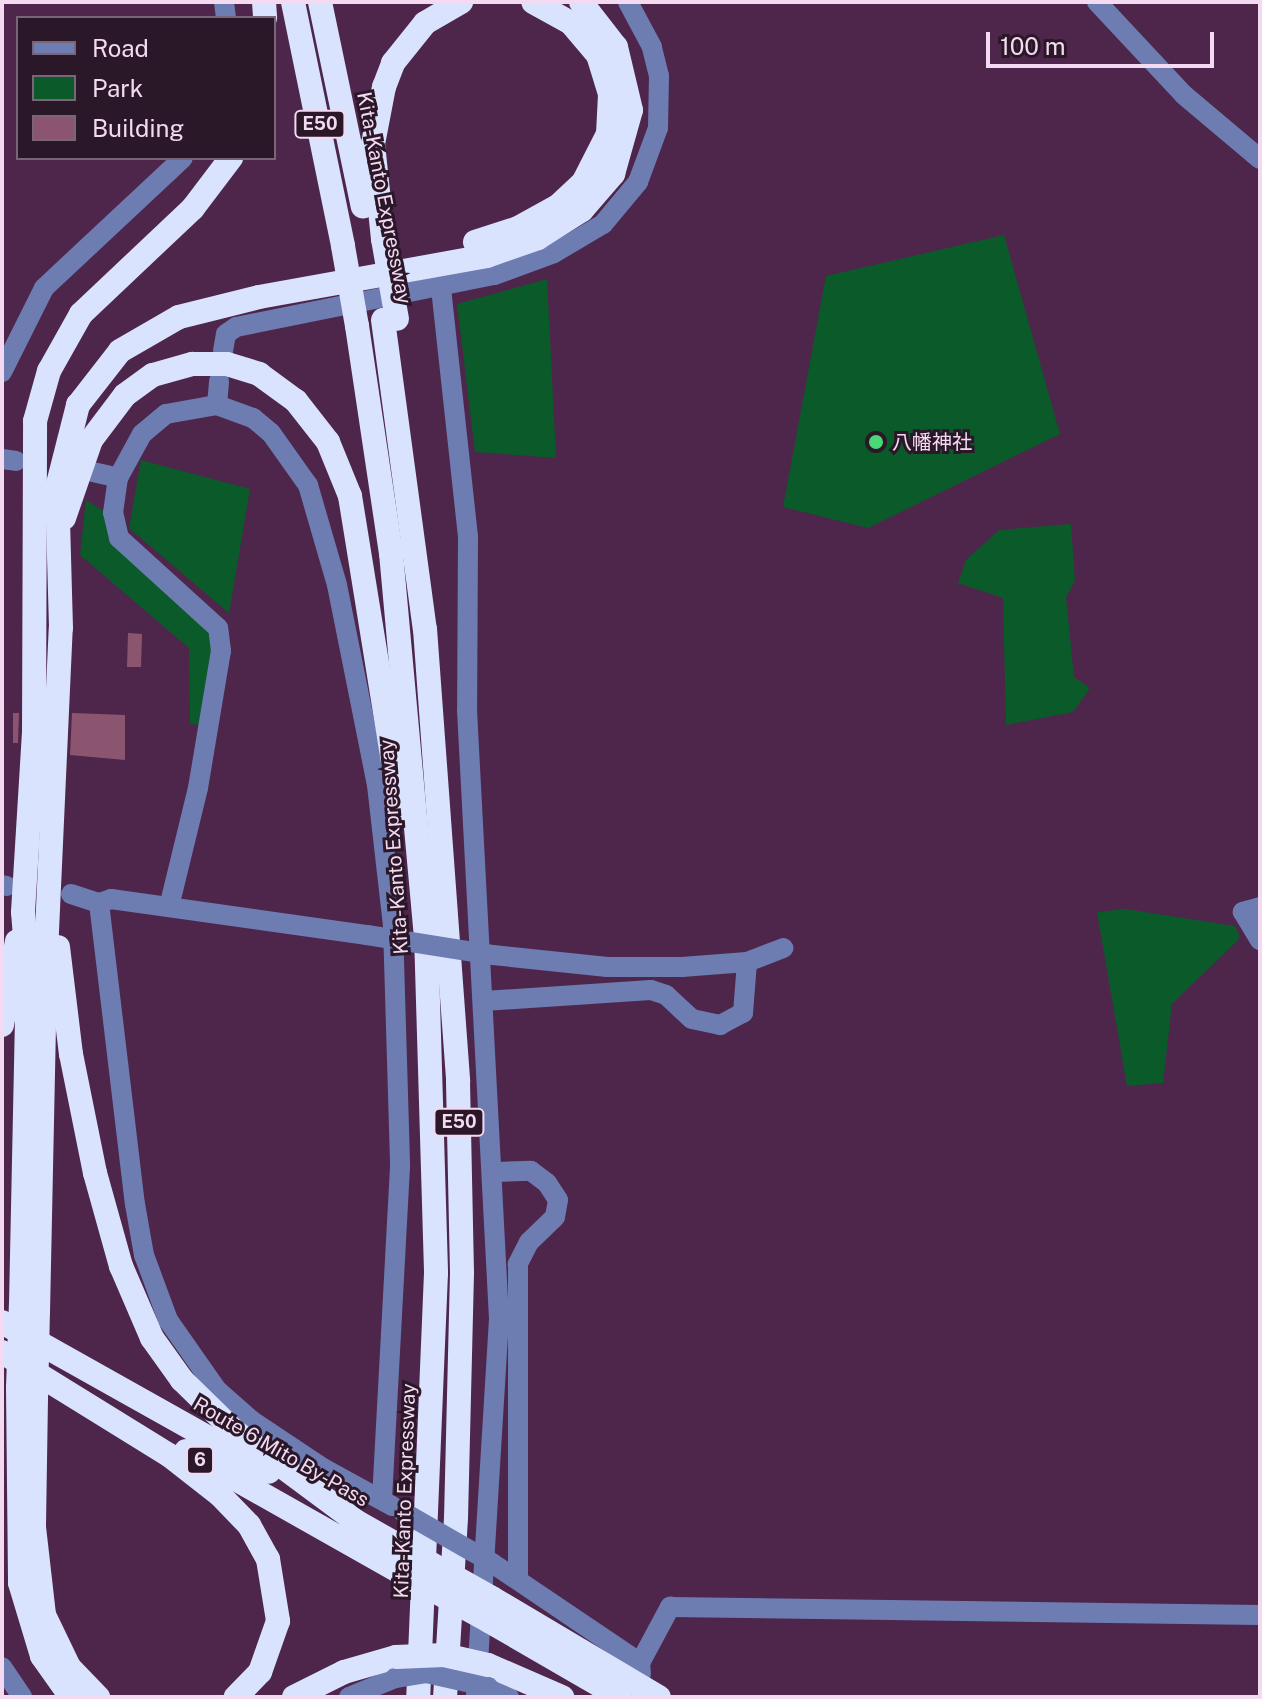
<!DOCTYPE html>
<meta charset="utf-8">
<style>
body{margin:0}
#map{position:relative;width:1262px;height:1699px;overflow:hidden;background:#4e264b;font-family:"Public Sans","Noto Sans JP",sans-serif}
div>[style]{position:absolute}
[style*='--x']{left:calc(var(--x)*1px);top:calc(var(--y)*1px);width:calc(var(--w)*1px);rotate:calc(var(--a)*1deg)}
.green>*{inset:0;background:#0b5a2a}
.building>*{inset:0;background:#8c556f}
.minor>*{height:20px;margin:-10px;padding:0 10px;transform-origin:10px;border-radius:10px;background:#6d7db2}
.highway>*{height:24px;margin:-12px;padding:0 12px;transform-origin:12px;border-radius:12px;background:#dae3fd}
.minor-bridge>*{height:20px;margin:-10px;padding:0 10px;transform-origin:10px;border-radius:10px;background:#6d7db2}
.highway-bridge>*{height:24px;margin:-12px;padding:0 12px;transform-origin:12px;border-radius:12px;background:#dae3fd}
.dots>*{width:22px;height:22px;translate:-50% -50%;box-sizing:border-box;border:4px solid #2a1728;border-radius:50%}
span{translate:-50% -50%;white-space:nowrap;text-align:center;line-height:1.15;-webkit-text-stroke:6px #2a1728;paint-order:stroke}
.shield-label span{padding:2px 6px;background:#2a1728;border:2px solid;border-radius:6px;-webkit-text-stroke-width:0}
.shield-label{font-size:18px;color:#f3daf0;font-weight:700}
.street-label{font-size:20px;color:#f3daf0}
.poi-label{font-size:20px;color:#f3daf0}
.left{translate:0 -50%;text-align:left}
.frame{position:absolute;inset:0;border:4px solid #f3daf0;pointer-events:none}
.legend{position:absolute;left:16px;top:16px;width:260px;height:144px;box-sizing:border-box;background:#2a1728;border:2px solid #7a6578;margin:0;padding:10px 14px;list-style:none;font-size:24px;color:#f3daf0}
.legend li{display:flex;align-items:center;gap:16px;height:40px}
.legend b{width:40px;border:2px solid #7a6578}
.scale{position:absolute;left:986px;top:32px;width:228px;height:36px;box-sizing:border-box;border:4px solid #f3daf0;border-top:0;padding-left:10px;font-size:24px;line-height:28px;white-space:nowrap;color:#f3daf0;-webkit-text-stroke:6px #2a1728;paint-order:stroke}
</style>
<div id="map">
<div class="green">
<div style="clip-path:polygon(1004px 235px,1060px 434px,868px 528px,783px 507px,826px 276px)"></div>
<div style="clip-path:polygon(547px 279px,556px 458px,475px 452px,457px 304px)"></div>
<div style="clip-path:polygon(141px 460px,250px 489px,229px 613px,129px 528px)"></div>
<div style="clip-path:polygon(86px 500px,105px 512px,109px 539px,206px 624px,212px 645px,200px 725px,190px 724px,189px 648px,80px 555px)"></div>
<div style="clip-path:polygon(1071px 524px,1075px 581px,1066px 597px,1074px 677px,1090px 688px,1073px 712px,1006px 725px,1003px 598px,958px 583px,966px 560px,999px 530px)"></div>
<div style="clip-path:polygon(1125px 909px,1235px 926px,1240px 938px,1172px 1004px,1163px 1083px,1127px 1086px,1097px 912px)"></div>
</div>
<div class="building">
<div style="clip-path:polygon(128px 633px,142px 634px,141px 667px,127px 667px)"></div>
<div style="clip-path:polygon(13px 713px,19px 713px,18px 743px,13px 743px)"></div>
<div style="clip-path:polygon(72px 713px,125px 715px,125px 760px,70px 755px)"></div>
</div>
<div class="minor">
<div style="--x:224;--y:2;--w:16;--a:83"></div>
<div style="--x:1097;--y:2;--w:127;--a:46.9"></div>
<div style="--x:1184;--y:95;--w:99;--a:40.1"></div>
<div style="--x:441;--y:288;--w:250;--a:83.8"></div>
<div style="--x:468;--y:537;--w:173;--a:90.3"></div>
<div style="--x:467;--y:710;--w:610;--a:86.99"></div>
<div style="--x:499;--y:1319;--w:379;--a:93.5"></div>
<div style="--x:223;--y:351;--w:17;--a:-80"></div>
<div style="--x:226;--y:334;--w:12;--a:-35"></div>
<div style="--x:236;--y:327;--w:264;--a:-11.4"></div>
<div style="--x:495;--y:275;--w:63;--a:-20.4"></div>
<div style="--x:554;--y:253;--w:57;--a:-30.6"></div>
<div style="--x:603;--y:224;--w:55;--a:-50.2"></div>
<div style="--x:638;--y:182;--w:58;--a:-69.7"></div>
<div style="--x:658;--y:128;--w:52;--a:-88.9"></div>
<div style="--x:659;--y:76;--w:30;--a:-104"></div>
<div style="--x:652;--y:47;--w:51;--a:-118.1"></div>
<div style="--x:2;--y:372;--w:94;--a:-63.4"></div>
<div style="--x:44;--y:288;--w:190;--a:-43.1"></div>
<div style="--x:217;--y:405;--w:24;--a:-85"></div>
<div style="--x:2;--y:459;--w:14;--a:8"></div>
<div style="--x:93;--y:472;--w:26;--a:13"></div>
<div style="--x:2;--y:885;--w:5;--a:11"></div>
<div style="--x:71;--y:894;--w:29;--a:18"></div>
<div style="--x:99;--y:903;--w:13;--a:-18"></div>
<div style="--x:111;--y:899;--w:259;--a:8"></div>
<div style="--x:99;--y:903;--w:303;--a:83.2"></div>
<div style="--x:135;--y:1204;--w:52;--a:80"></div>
<div style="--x:144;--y:1255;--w:69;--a:69.7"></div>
<div style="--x:168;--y:1320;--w:85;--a:55"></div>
<div style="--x:217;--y:1390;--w:45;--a:41.4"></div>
<div style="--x:251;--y:1420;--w:87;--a:33.7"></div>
<div style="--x:323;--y:1468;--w:79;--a:28.8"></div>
<div style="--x:169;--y:907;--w:122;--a:-76.3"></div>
<div style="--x:198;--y:788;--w:139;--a:-80.5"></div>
<div style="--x:221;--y:651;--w:23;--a:-97"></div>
<div style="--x:218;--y:628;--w:134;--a:-137.7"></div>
<div style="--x:119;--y:538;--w:26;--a:-103"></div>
<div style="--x:113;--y:513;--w:35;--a:-82"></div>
<div style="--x:118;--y:478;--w:50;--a:-61.4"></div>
<div style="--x:142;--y:434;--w:31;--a:-40"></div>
<div style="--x:166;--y:414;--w:52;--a:-10"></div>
<div style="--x:217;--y:405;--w:38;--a:20"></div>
<div style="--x:253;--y:418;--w:23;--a:40"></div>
<div style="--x:271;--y:433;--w:64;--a:54.6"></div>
<div style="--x:308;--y:485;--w:104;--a:73.8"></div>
<div style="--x:337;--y:585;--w:204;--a:78.7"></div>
<div style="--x:377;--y:785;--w:142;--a:83.5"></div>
<div style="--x:393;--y:926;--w:241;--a:88.3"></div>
<div style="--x:400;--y:1167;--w:333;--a:93.1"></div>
<div style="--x:1260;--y:907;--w:18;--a:164"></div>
<div style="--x:1243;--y:912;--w:33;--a:59"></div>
<div style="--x:493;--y:955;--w:115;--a:6"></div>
<div style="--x:607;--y:967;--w:75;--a:0"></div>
<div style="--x:682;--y:967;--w:65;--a:-4.4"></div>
<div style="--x:747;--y:962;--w:39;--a:-21"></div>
<div style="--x:484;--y:1001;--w:167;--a:-3.8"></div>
<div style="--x:651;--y:990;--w:16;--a:18"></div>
<div style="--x:666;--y:995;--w:35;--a:43"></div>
<div style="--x:692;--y:1019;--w:29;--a:12"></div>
<div style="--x:720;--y:1025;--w:26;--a:-28"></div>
<div style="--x:743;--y:1013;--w:51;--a:-85.5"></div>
<div style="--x:496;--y:1172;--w:35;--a:-2"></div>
<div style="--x:531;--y:1171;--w:20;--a:37"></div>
<div style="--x:547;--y:1183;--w:20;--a:57"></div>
<div style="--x:558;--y:1200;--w:17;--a:100"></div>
<div style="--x:555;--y:1217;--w:36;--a:136"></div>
<div style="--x:529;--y:1242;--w:25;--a:117"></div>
<div style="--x:518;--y:1264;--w:312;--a:90"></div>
<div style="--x:492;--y:1563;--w:179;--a:34"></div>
<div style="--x:640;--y:1663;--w:11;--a:85"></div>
<div style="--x:640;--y:1663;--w:64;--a:-61.8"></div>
<div style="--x:670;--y:1607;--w:590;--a:0.78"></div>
<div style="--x:2;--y:1667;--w:36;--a:56"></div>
<div style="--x:488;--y:1687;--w:23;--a:25"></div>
<div style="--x:349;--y:1697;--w:50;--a:-22.4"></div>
</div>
<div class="highway">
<div style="--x:264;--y:2;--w:16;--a:86"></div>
<div style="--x:293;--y:2;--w:249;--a:78.4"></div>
<div style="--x:320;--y:2;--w:209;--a:78.2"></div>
<div style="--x:383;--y:239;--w:96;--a:-96"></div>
<div style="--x:373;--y:144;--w:58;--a:-79.1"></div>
<div style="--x:384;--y:87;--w:26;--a:-69"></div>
<div style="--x:393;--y:63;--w:51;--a:-51.3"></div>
<div style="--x:425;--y:23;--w:42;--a:-30.3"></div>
<div style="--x:475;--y:242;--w:45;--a:-18"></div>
<div style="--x:518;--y:228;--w:46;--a:-28.8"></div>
<div style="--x:558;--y:206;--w:34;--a:-43"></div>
<div style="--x:583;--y:183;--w:55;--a:-63"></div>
<div style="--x:608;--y:134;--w:40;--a:-87.1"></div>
<div style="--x:610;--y:94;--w:41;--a:-107.1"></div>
<div style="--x:598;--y:55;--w:42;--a:-130.2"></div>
<div style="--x:571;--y:23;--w:43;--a:-151.1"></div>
<div style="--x:383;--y:320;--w:312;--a:82.3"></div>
<div style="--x:425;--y:629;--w:454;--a:85.8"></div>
<div style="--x:458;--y:1082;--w:191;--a:88.8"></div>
<div style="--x:462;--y:1273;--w:245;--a:91.4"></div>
<div style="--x:456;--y:1518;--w:179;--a:93.5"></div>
<div style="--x:357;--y:326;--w:230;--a:81.5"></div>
<div style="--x:391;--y:553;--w:383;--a:84.8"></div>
<div style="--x:426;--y:934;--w:339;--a:88.3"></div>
<div style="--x:436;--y:1273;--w:424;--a:92.4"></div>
<div style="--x:64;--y:518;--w:83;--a:-70.9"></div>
<div style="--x:91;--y:440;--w:56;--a:-52.9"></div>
<div style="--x:125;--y:395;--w:34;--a:-36"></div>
<div style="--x:153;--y:375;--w:41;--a:-15.8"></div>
<div style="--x:192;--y:364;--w:35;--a:0"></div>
<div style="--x:227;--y:364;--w:34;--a:17"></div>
<div style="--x:259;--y:374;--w:46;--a:36.1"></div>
<div style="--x:296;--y:401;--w:52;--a:52"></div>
<div style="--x:328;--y:442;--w:58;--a:67.8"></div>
<div style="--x:350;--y:496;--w:320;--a:80.8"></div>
<div style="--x:58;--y:947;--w:108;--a:83.1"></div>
<div style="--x:71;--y:1054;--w:121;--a:78.6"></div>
<div style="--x:95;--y:1173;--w:97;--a:74.4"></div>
<div style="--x:121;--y:1266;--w:78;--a:66.7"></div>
<div style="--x:152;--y:1338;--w:52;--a:54.5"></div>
<div style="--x:182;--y:1380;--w:71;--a:44.4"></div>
<div style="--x:233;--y:1430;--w:159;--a:36.6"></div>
<div style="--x:2;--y:1025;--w:85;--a:-79.9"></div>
<div style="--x:21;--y:1304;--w:330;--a:-88.8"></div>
<div style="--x:28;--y:974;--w:62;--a:-94.6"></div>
<div style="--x:23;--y:912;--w:180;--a:-86.5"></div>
<div style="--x:34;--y:732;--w:311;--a:-89.8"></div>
<div style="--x:35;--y:421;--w:52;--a:-74.4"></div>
<div style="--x:49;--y:371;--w:65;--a:-60.7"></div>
<div style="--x:81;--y:314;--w:154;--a:-43.4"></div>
<div style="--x:193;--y:208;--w:63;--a:-52.8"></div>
<div style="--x:38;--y:1312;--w:337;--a:-88.8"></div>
<div style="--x:45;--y:975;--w:347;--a:-87.4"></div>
<div style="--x:61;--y:628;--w:140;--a:-91.6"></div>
<div style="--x:57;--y:488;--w:86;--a:-75.8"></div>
<div style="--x:78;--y:405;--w:68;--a:-52.1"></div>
<div style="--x:120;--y:351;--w:68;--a:-30"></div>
<div style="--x:179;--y:317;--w:82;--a:-14"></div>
<div style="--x:259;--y:297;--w:232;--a:-10.2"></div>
<div style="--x:487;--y:256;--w:54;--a:-19.4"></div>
<div style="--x:538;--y:238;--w:52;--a:-32.5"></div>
<div style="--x:582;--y:210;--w:48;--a:-49.3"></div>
<div style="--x:613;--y:174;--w:66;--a:-74.3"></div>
<div style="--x:631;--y:110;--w:65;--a:-103.4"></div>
<div style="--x:616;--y:47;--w:57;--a:-127.9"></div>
<div style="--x:2;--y:1322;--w:306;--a:29.3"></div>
<div style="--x:2;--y:1352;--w:196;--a:31.7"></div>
<div style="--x:169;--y:1455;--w:65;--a:38.1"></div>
<div style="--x:220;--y:1495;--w:42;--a:46"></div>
<div style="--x:249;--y:1525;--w:39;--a:61"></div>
<div style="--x:268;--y:1559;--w:63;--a:80.8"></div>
<div style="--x:278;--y:1621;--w:54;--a:109.4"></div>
<div style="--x:260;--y:1672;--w:35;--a:134"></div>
<div style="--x:18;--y:1388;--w:195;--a:89.4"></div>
<div style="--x:20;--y:1583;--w:76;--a:73.2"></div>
<div style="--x:42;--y:1656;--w:50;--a:54.7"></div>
<div style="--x:36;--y:1398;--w:129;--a:90.9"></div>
<div style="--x:34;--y:1527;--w:89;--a:83.5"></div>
<div style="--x:44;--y:1615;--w:58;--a:64.3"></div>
<div style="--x:69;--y:1667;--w:42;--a:46"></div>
<div style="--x:186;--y:1451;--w:246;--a:29.5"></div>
<div style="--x:350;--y:1518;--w:61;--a:29.5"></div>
<div style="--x:492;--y:1598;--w:194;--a:30.7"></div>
<div style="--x:489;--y:1621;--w:151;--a:30.1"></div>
<div style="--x:488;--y:1665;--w:81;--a:23.4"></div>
<div style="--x:294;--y:1697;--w:56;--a:-26.6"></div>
<div style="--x:344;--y:1672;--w:54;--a:-16.1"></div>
</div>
<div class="minor-bridge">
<div style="--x:367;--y:935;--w:128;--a:9"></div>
<div style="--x:403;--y:1512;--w:103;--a:29.8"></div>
<div style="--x:395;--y:1678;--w:31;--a:-9"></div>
<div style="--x:426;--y:1673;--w:64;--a:12.7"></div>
</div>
<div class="highway-bridge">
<div style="--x:383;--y:239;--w:81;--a:80.1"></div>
<div style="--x:343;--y:246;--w:81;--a:80.1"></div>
<div style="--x:18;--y:1388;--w:84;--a:-88"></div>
<div style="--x:36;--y:1398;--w:86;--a:-88.7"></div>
<div style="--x:403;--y:1548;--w:102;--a:29.3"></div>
<div style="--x:400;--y:1572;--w:102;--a:28.8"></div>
<div style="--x:396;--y:1657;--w:48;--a:-2.4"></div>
<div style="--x:444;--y:1655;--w:45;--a:12.8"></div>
</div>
<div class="dots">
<div style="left:876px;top:442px;background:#49d778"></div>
</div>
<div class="shield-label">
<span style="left:320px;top:124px">E50</span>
<span style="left:459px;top:1122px">E50</span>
<span style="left:200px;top:1460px">6</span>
</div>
<div class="street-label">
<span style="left:384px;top:198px;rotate:79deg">Kita-Kanto Expressway</span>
<span style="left:394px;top:847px;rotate:-94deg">Kita-Kanto Expressway</span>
<span style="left:281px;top:1452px;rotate:30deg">Route 6 Mito By-Pass</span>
<span style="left:405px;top:1491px;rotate:-88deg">Kita-Kanto Expressway</span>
</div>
<div class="poi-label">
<span class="left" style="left:892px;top:442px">八幡神社</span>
</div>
<div class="frame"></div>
<ul class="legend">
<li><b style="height:10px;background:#6d7db2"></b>Road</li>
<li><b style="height:22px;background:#0b5a2a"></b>Park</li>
<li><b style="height:22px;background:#8c556f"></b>Building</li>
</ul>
<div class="scale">100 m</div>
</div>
